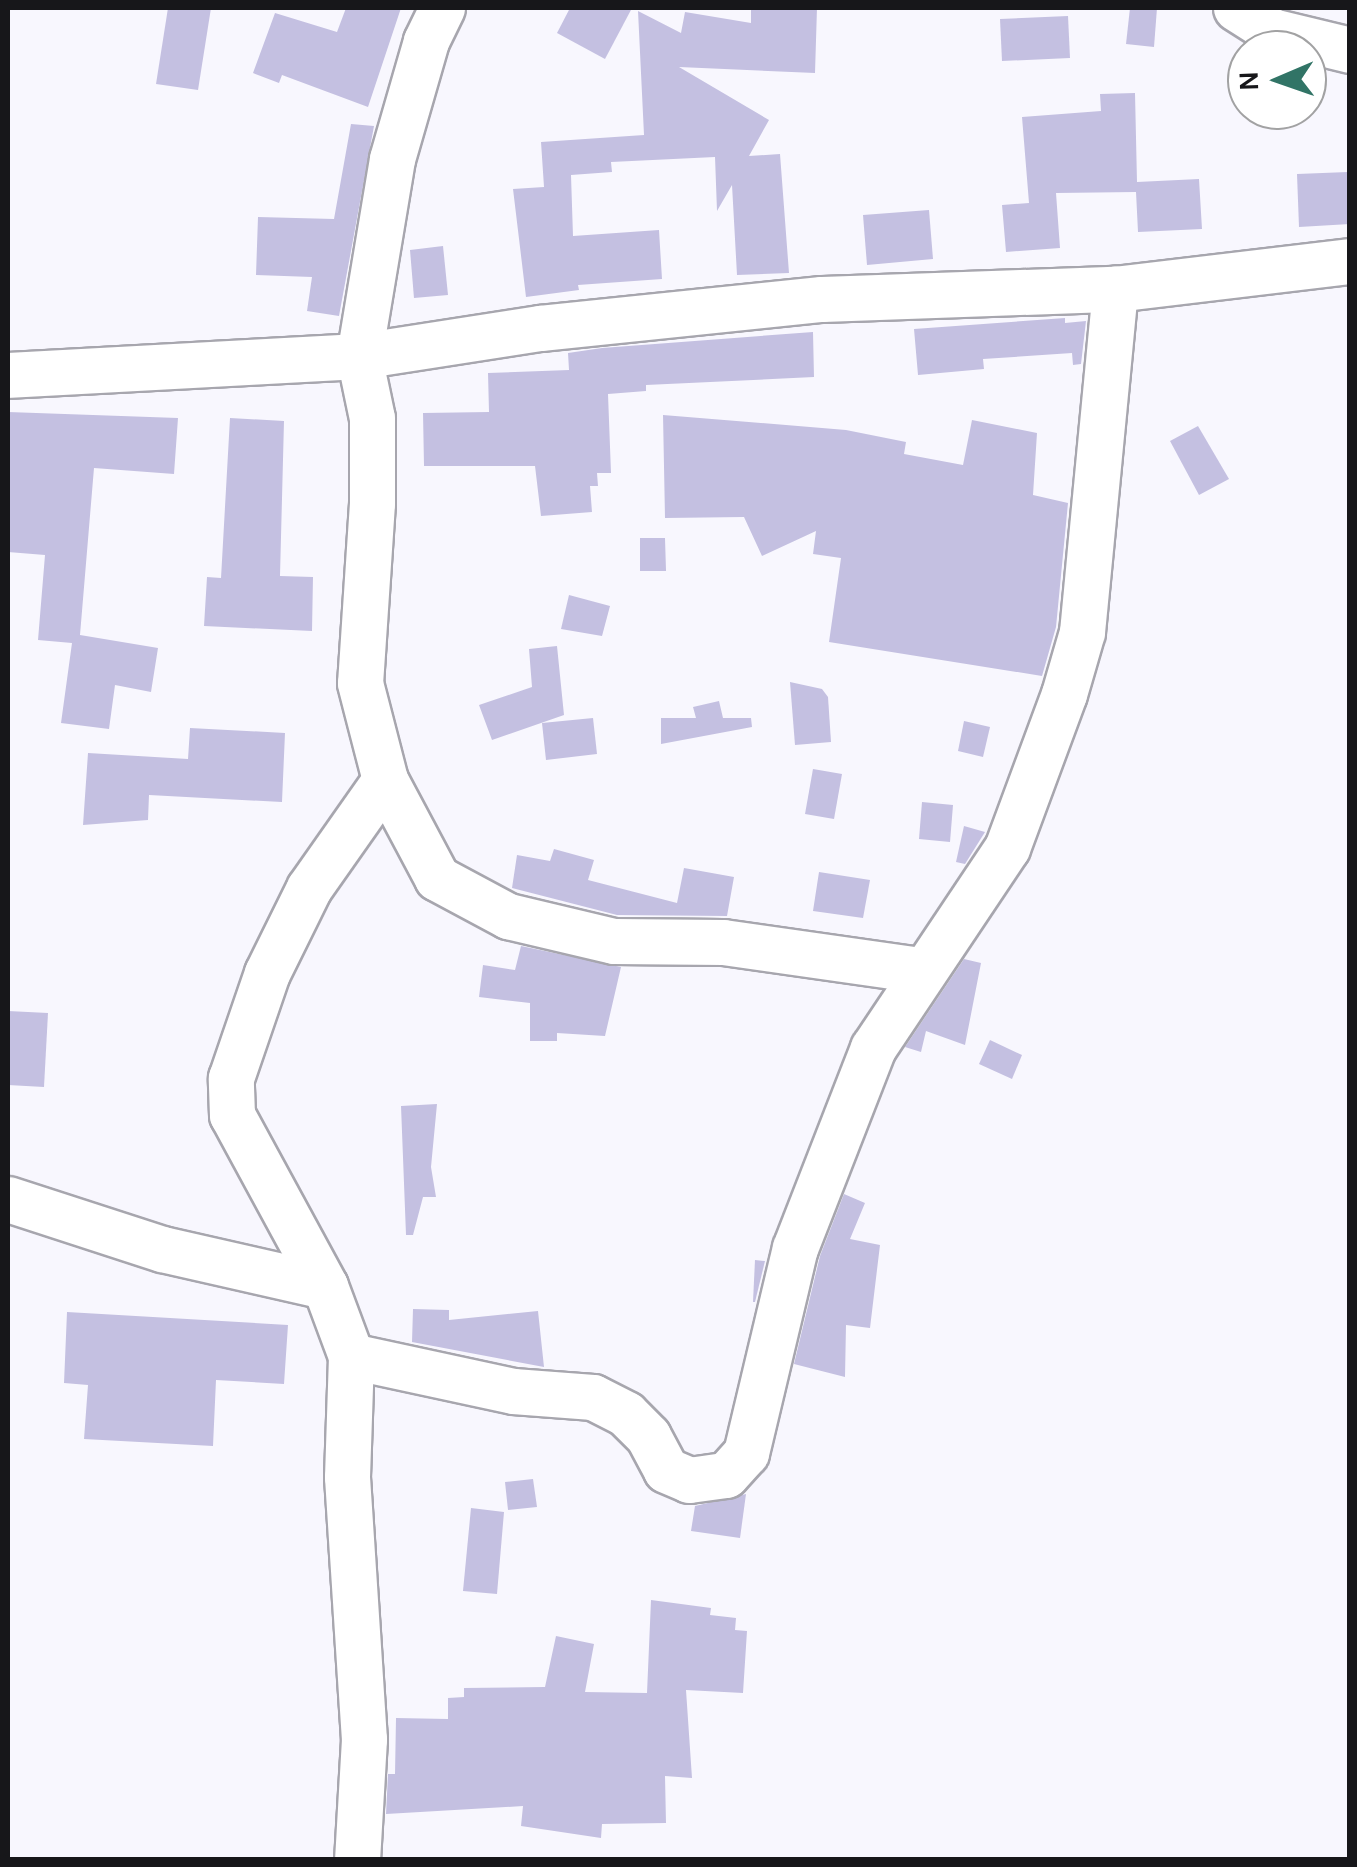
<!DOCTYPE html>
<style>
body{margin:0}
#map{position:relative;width:1357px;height:1867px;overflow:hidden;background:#f8f7fe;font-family:Karla,sans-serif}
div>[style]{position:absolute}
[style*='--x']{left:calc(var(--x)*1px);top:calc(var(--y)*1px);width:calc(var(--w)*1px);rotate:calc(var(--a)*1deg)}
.building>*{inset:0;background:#c4c0e1}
.roads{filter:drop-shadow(2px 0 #a7a6ae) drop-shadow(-2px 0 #a7a6ae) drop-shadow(0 2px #a7a6ae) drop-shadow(0 -2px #a7a6ae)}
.minor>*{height:45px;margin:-22.5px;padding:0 22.5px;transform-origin:22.5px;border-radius:22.5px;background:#fff}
span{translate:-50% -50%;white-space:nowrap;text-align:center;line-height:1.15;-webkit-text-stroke:8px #fff;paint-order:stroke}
.frame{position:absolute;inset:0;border:10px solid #17171a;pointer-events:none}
.north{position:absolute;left:1227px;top:30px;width:100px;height:100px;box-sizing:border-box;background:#fff;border:2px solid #a2a2a3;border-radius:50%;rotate:268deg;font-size:28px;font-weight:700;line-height:40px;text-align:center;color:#17171a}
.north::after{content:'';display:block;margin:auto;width:35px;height:45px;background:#317466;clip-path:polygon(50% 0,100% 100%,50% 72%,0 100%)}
</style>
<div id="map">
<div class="building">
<div style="clip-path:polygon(168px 8px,211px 8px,198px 90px,156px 84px)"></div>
<div style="clip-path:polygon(346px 8px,401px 8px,368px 107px,282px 75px,279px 83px,253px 73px,275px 13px,337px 32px)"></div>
<div style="clip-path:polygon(570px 8px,632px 8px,605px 59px,557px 33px)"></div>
<div style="clip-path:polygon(751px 8px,817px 8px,815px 73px,679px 67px,769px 120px,749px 156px,780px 154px,789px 273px,737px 275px,732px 185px,717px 211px,715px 157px,611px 162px,612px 172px,571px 175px,573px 236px,659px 230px,662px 279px,578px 285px,579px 290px,526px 297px,513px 189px,544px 187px,541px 142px,644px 135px,638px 11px,681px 33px,685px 12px,751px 23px)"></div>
<div style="clip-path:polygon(1130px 8px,1157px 8px,1154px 47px,1126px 44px)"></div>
<div style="clip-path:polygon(1068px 16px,1070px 58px,1002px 61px,1000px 19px)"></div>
<div style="clip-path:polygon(1135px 93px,1137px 182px,1199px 179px,1202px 229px,1138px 232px,1136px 192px,1056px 193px,1060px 248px,1006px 252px,1002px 205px,1029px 203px,1022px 117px,1101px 111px,1100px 94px)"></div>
<div style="clip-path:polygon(351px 124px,374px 126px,339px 316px,307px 311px,312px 277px,256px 275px,258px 217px,334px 219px)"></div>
<div style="clip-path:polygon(1348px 172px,1350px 224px,1299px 227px,1297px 174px)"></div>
<div style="clip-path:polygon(929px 210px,933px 259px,867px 265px,863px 215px)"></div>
<div style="clip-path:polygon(443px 246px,448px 295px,414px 298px,410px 250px)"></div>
<div style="clip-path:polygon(1065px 318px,1065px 323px,1086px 321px,1081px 364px,1073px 365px,1072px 353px,983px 359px,984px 369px,918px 375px,914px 329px)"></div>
<div style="clip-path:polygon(813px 332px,814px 377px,646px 385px,646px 391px,608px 394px,611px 473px,597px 473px,598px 486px,590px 486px,592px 512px,541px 516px,535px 466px,424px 466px,423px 413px,489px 412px,488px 373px,569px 370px,568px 353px,602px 348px)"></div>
<div style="clip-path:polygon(8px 412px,178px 418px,174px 474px,94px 468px,80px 635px,158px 648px,151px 692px,115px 685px,109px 729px,61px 723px,72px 643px,38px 640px,45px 555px,8px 552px)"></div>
<div style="clip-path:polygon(663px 415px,846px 430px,906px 442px,904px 454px,963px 465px,972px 420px,1037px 433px,1033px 495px,1068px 503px,1056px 627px,1042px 676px,829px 642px,841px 558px,813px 554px,816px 531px,762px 556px,744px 517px,665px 518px)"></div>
<div style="clip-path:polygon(230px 418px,284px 421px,280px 576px,313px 577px,312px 631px,204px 626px,207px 577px,221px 578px)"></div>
<div style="clip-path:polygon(1198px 426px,1229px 479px,1199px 495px,1170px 441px)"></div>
<div style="clip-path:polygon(640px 538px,665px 538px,666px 571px,640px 571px)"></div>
<div style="clip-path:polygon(569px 595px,610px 606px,602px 636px,561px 629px)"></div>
<div style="clip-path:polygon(557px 646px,564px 715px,492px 740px,479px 705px,532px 687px,529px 649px)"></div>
<div style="clip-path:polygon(790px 682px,822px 689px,828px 697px,831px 742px,795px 745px)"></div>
<div style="clip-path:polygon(719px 701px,723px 718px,751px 718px,752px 727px,661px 744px,661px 718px,696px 718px,693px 707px)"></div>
<div style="clip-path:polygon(593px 718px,597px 754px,546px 760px,542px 723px)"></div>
<div style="clip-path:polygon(964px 721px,990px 727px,983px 757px,958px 751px)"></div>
<div style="clip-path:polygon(190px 728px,285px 733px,282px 802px,149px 795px,148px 820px,83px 825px,88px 753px,188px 759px)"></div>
<div style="clip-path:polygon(813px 769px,842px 774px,834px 819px,805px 814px)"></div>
<div style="clip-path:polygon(922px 802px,953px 805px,950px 842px,919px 839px)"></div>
<div style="clip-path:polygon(964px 826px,985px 832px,965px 864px,956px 862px)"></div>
<div style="clip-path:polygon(554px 849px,594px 860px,588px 880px,677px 903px,684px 868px,734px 877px,727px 916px,617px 915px,512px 888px,517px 855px,550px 861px)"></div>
<div style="clip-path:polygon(819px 872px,870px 880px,863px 918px,813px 911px)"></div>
<div style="clip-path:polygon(521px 946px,621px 967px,605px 1036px,557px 1033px,557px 1041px,530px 1041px,530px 1003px,479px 997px,483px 965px,515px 970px)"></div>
<div style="clip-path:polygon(964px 959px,981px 963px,965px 1045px,926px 1031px,921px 1052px,905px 1047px)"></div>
<div style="clip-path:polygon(8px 1011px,48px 1013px,44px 1087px,8px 1085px)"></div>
<div style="clip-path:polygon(990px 1040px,1022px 1055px,1012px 1079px,979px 1064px)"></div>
<div style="clip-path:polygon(437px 1104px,431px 1167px,436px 1197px,423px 1197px,413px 1235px,406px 1235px,401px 1106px)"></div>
<div style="clip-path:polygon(844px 1194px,865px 1203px,850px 1239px,880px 1245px,870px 1328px,846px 1325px,845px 1377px,794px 1364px,820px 1256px)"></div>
<div style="clip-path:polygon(755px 1260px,765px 1261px,755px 1302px,753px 1302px)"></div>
<div style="clip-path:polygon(413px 1309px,449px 1310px,449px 1320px,538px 1311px,544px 1367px,412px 1342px)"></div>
<div style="clip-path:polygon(67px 1312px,288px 1325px,284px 1384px,216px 1380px,213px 1446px,84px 1439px,88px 1385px,64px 1383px)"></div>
<div style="clip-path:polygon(533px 1479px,537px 1507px,508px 1510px,505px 1482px)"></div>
<div style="clip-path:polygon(746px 1494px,740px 1538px,691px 1531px,695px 1506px)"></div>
<div style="clip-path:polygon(471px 1508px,504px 1512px,497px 1594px,463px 1591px)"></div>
<div style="clip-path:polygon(651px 1600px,711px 1608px,710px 1615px,736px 1618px,735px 1630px,747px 1631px,743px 1693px,686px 1690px,692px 1778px,665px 1776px,666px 1823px,602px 1824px,601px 1838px,521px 1826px,523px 1806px,386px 1814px,388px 1774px,395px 1774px,396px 1718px,448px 1719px,448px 1698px,464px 1697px,464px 1688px,545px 1687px,556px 1636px,594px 1644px,585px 1692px,647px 1693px)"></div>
</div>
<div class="roads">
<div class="minor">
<div style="--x:442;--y:8;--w:37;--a:116"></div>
<div style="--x:426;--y:41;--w:123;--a:106.1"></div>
<div style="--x:392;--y:159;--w:200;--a:99.5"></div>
<div style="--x:359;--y:356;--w:63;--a:78.2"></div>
<div style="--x:372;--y:418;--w:85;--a:90"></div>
<div style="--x:372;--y:503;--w:180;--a:93.8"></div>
<div style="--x:360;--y:683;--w:100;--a:75.5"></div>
<div style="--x:385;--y:780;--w:111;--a:62"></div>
<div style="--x:437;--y:878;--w:81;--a:28.2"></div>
<div style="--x:508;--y:916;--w:109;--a:13.3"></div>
<div style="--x:614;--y:941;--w:109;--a:0.5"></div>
<div style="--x:723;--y:942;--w:199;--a:8.1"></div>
<div style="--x:1236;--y:8;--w:43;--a:32.6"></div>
<div style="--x:1272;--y:31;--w:80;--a:13.7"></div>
<div style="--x:8;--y:375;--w:352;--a:-3.1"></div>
<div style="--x:359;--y:356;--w:183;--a:-8.8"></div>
<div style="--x:540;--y:328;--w:283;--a:-5.9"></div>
<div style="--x:822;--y:299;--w:293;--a:-2"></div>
<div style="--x:1115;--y:289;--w:237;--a:-6.8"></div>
<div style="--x:8;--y:1199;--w:162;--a:18"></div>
<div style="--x:162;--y:1249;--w:167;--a:12.8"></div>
<div style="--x:325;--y:1286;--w:75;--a:69.6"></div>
<div style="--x:351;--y:1356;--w:121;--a:91.9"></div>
<div style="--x:347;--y:1477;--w:263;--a:86.3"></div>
<div style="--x:364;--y:1739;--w:121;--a:93.3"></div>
<div style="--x:325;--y:1286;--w:195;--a:-118.5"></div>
<div style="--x:232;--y:1115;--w:37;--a:-92"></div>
<div style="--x:231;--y:1078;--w:111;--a:-71.1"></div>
<div style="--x:267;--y:973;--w:95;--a:-63.7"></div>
<div style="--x:309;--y:888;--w:132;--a:-54.9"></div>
<div style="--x:351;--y:1356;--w:166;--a:12.2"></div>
<div style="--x:513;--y:1391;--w:80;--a:4.3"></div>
<div style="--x:593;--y:1397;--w:37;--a:27"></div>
<div style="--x:626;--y:1414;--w:31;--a:45"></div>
<div style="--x:648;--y:1436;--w:38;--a:62"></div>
<div style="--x:666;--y:1470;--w:25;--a:23"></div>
<div style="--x:689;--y:1480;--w:37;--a:-8"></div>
<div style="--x:726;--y:1475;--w:30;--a:-48"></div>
<div style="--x:746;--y:1453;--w:211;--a:-76.6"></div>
<div style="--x:795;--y:1248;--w:215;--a:-68.7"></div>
<div style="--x:873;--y:1048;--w:241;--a:-56.2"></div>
<div style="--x:1007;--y:848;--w:164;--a:-69.7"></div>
<div style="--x:1064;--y:694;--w:65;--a:-73.8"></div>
<div style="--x:1082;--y:632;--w:345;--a:-84.5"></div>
</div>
</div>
<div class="frame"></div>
<div class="north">N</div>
</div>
